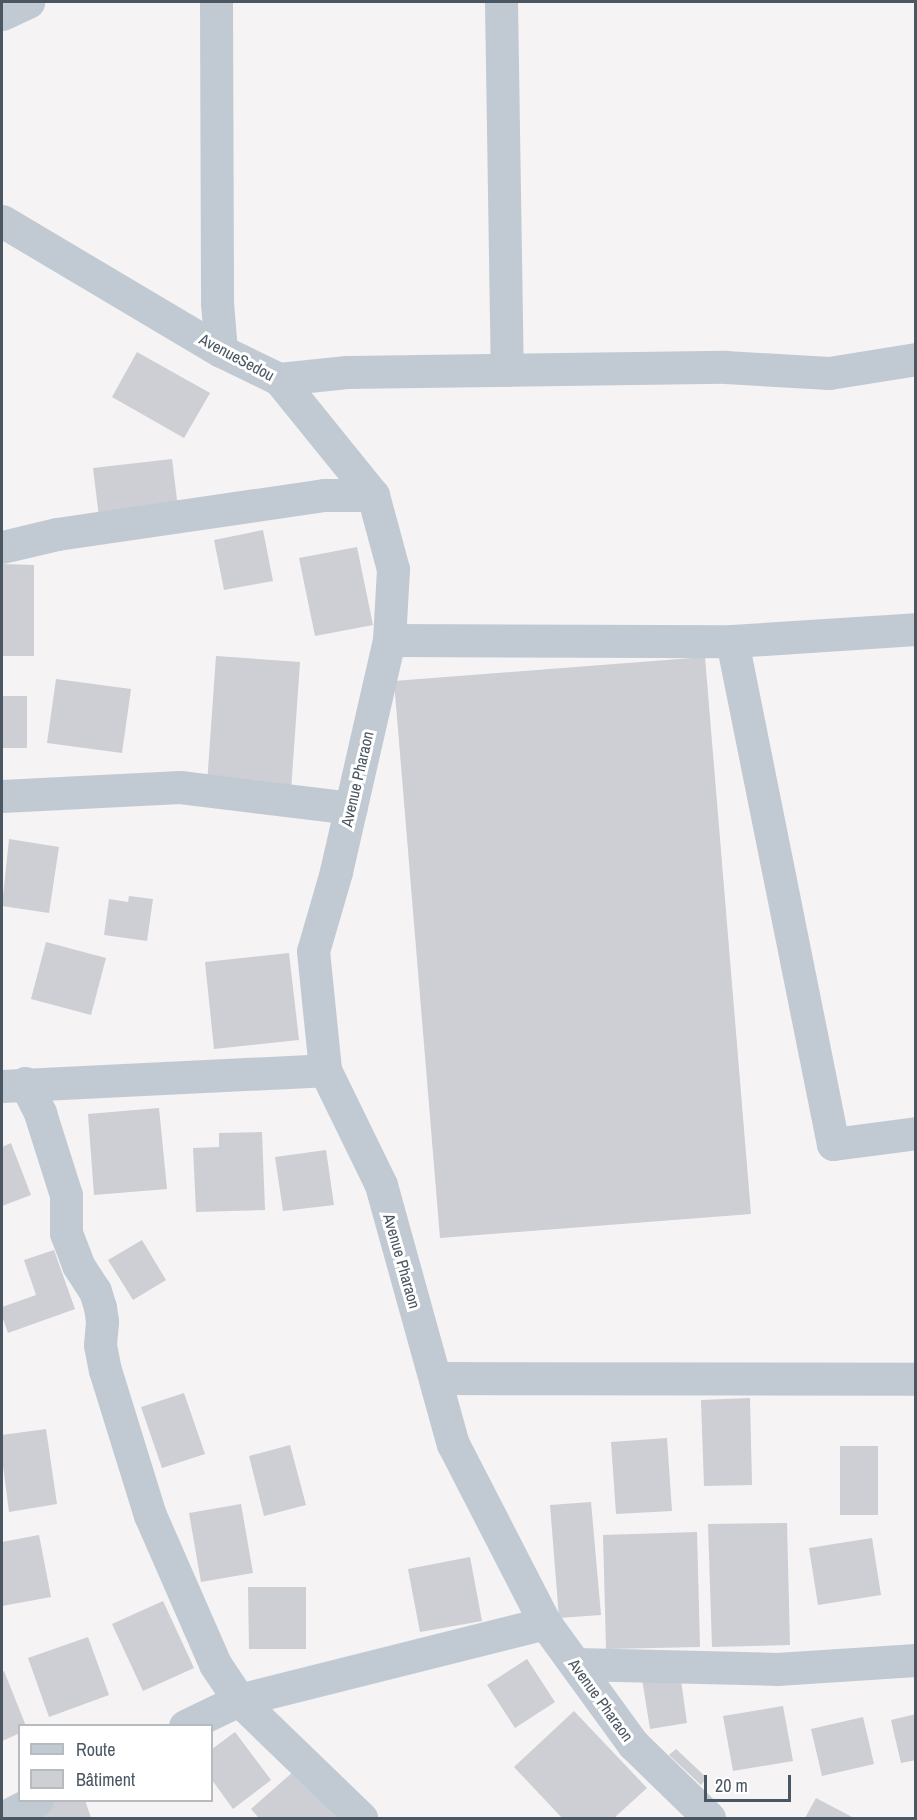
<!DOCTYPE html>
<meta charset="utf-8">
<style>
body{margin:0}
#map{position:relative;width:917px;height:1820px;overflow:hidden;background:#f5f3f3;font-family:"Archivo Narrow",sans-serif}
div>[style]{position:absolute}
[style*='--x']{left:calc(var(--x)*1px);top:calc(var(--y)*1px);width:calc(var(--w)*1px);rotate:calc(var(--a)*1deg)}
.building>*{inset:0;background:#cdcfd5}
.minor>*{height:33px;margin:-16.5px;padding:0 16.5px;transform-origin:16.5px;border-radius:16.5px;background:#c1cad2}
span{translate:-50% -50%;white-space:nowrap;text-align:center;line-height:1.15;-webkit-text-stroke:6px #fff;paint-order:stroke}
.street-label{font-size:16px;color:#4a5661}
.frame{position:absolute;inset:0;border:3px solid #4a5661;pointer-events:none}
.legend{position:absolute;left:18px;top:1724px;width:195px;height:78px;box-sizing:border-box;background:#fff;border:2px solid #b7bbc0;margin:0;padding:8px 10px;list-style:none;font-size:18px;color:#4a5661}
.legend li{display:flex;align-items:center;gap:12px;height:30px}
.legend b{width:30px;border:2px solid #b7bbc0}
.scale{position:absolute;left:704px;top:1775px;width:87px;height:27px;box-sizing:border-box;border:3px solid #4a5661;border-top:0;padding-left:8px;font-size:18px;line-height:21px;white-space:nowrap;color:#4a5661;-webkit-text-stroke:4px #fff;paint-order:stroke}
</style>
<div id="map">
<div class="building">
<div style="clip-path:polygon(137px 352px,210px 393px,184px 438px,112px 397px)"></div>
<div style="clip-path:polygon(172px 459px,178px 508px,99px 517px,93px 468px)"></div>
<div style="clip-path:polygon(263px 530px,273px 581px,224px 590px,214px 540px)"></div>
<div style="clip-path:polygon(357px 547px,373px 625px,315px 636px,299px 558px)"></div>
<div style="clip-path:polygon(2px 564px,34px 565px,34px 656px,2px 656px)"></div>
<div style="clip-path:polygon(216px 656px,300px 662px,291px 791px,207px 784px)"></div>
<div style="clip-path:polygon(705px 657px,751px 1214px,440px 1238px,394px 681px)"></div>
<div style="clip-path:polygon(56px 679px,131px 689px,122px 753px,47px 743px)"></div>
<div style="clip-path:polygon(2px 696px,27px 696px,27px 748px,2px 748px)"></div>
<div style="clip-path:polygon(9px 839px,59px 847px,49px 913px,2px 906px)"></div>
<div style="clip-path:polygon(129px 896px,153px 899px,147px 941px,104px 935px,109px 899px,128px 902px)"></div>
<div style="clip-path:polygon(46px 942px,106px 958px,91px 1015px,31px 999px)"></div>
<div style="clip-path:polygon(289px 953px,299px 1040px,214px 1049px,205px 962px)"></div>
<div style="clip-path:polygon(159px 1108px,167px 1189px,94px 1195px,88px 1114px)"></div>
<div style="clip-path:polygon(262px 1132px,265px 1210px,196px 1212px,193px 1148px,219px 1147px,219px 1133px)"></div>
<div style="clip-path:polygon(11px 1143px,31px 1195px,2px 1206px,2px 1147px)"></div>
<div style="clip-path:polygon(326px 1150px,334px 1205px,283px 1211px,275px 1157px)"></div>
<div style="clip-path:polygon(142px 1240px,166px 1280px,133px 1300px,108px 1260px)"></div>
<div style="clip-path:polygon(54px 1250px,75px 1309px,8px 1333px,2px 1316px,2px 1307px,36px 1295px,24px 1260px)"></div>
<div style="clip-path:polygon(184px 1393px,205px 1454px,162px 1468px,141px 1407px)"></div>
<div style="clip-path:polygon(750px 1398px,752px 1485px,704px 1486px,701px 1400px)"></div>
<div style="clip-path:polygon(46px 1429px,57px 1504px,9px 1512px,2px 1458px,2px 1435px)"></div>
<div style="clip-path:polygon(667px 1438px,672px 1511px,616px 1514px,611px 1442px)"></div>
<div style="clip-path:polygon(290px 1445px,306px 1505px,264px 1516px,249px 1456px)"></div>
<div style="clip-path:polygon(840px 1446px,878px 1446px,878px 1515px,840px 1515px)"></div>
<div style="clip-path:polygon(591px 1502px,601px 1615px,559px 1618px,550px 1505px)"></div>
<div style="clip-path:polygon(241px 1504px,253px 1573px,201px 1582px,189px 1513px)"></div>
<div style="clip-path:polygon(787px 1523px,790px 1645px,712px 1647px,708px 1524px)"></div>
<div style="clip-path:polygon(697px 1532px,700px 1647px,606px 1649px,603px 1535px)"></div>
<div style="clip-path:polygon(39px 1535px,51px 1597px,2px 1606px,2px 1542px)"></div>
<div style="clip-path:polygon(872px 1538px,881px 1595px,818px 1605px,809px 1548px)"></div>
<div style="clip-path:polygon(470px 1557px,482px 1621px,420px 1632px,408px 1569px)"></div>
<div style="clip-path:polygon(248px 1587px,306px 1587px,306px 1649px,249px 1649px)"></div>
<div style="clip-path:polygon(163px 1601px,194px 1668px,143px 1691px,112px 1624px)"></div>
<div style="clip-path:polygon(88px 1637px,109px 1695px,49px 1717px,28px 1658px)"></div>
<div style="clip-path:polygon(527px 1659px,555px 1702px,515px 1728px,487px 1685px)"></div>
<div style="clip-path:polygon(4px 1671px,26px 1726px,20px 1726px,20px 1733px,2px 1741px,2px 1672px)"></div>
<div style="clip-path:polygon(680px 1673px,687px 1723px,650px 1729px,642px 1679px)"></div>
<div style="clip-path:polygon(783px 1706px,793px 1761px,733px 1771px,723px 1716px)"></div>
<div style="clip-path:polygon(574px 1711px,647px 1788px,614px 1818px,562px 1818px,514px 1767px)"></div>
<div style="clip-path:polygon(916px 1714px,916px 1760px,901px 1763px,891px 1720px)"></div>
<div style="clip-path:polygon(863px 1717px,874px 1764px,822px 1776px,811px 1729px)"></div>
<div style="clip-path:polygon(235px 1732px,271px 1780px,233px 1809px,212px 1780px,212px 1749px)"></div>
<div style="clip-path:polygon(676px 1749px,707px 1778px,701px 1785px,669px 1755px)"></div>
<div style="clip-path:polygon(294px 1771px,337px 1818px,259px 1818px,251px 1809px)"></div>
<div style="clip-path:polygon(816px 1798px,854px 1818px,805px 1818px)"></div>
<div style="clip-path:polygon(60px 1800px,85px 1800px,91px 1818px,12px 1818px,11px 1815px)"></div>
</div>
<div class="minor">
<div style="--x:216;--y:2;--w:301;--a:89.8"></div>
<div style="--x:217;--y:303;--w:48;--a:85.2"></div>
<div style="--x:501;--y:2;--w:368;--a:89.1"></div>
<div style="--x:2;--y:14;--w:29;--a:-25"></div>
<div style="--x:2;--y:221;--w:255;--a:30.7"></div>
<div style="--x:221;--y:351;--w:64;--a:25.8"></div>
<div style="--x:279;--y:379;--w:149;--a:51"></div>
<div style="--x:373;--y:495;--w:77;--a:74.9"></div>
<div style="--x:393;--y:569;--w:71;--a:93.2"></div>
<div style="--x:389;--y:640;--w:238;--a:102.9"></div>
<div style="--x:336;--y:872;--w:82;--a:106.2"></div>
<div style="--x:313;--y:951;--w:120;--a:84.2"></div>
<div style="--x:325;--y:1070;--w:128;--a:64"></div>
<div style="--x:381;--y:1185;--w:269;--a:74.5"></div>
<div style="--x:453;--y:1444;--w:201;--a:62.8"></div>
<div style="--x:545;--y:1623;--w:150;--a:54"></div>
<div style="--x:633;--y:1744;--w:106;--a:44.2"></div>
<div style="--x:279;--y:379;--w:68;--a:-5.9"></div>
<div style="--x:347;--y:372;--w:378;--a:-0.8"></div>
<div style="--x:725;--y:367;--w:104;--a:3.3"></div>
<div style="--x:829;--y:373;--w:88;--a:-9.1"></div>
<div style="--x:2;--y:547;--w:57;--a:-13.3"></div>
<div style="--x:57;--y:534;--w:270;--a:-8.3"></div>
<div style="--x:324;--y:495;--w:49;--a:0"></div>
<div style="--x:389;--y:640;--w:343;--a:0.2"></div>
<div style="--x:732;--y:641;--w:184;--a:-3.7"></div>
<div style="--x:732;--y:641;--w:513;--a:78.65"></div>
<div style="--x:833;--y:1144;--w:84;--a:-7.5"></div>
<div style="--x:2;--y:796;--w:178;--a:-2.9"></div>
<div style="--x:180;--y:787;--w:172;--a:7"></div>
<div style="--x:25;--y:1083;--w:34;--a:63"></div>
<div style="--x:40;--y:1113;--w:86;--a:72.4"></div>
<div style="--x:66;--y:1195;--w:38;--a:90"></div>
<div style="--x:66;--y:1233;--w:34;--a:69"></div>
<div style="--x:78;--y:1265;--w:31;--a:57"></div>
<div style="--x:95;--y:1291;--w:17;--a:73"></div>
<div style="--x:100;--y:1307;--w:15;--a:82"></div>
<div style="--x:102;--y:1322;--w:23;--a:95"></div>
<div style="--x:100;--y:1345;--w:25;--a:79"></div>
<div style="--x:105;--y:1370;--w:152;--a:72.8"></div>
<div style="--x:150;--y:1515;--w:163;--a:66.4"></div>
<div style="--x:215;--y:1664;--w:43;--a:56.3"></div>
<div style="--x:239;--y:1700;--w:170;--a:44"></div>
<div style="--x:2;--y:1086;--w:323;--a:-2.8"></div>
<div style="--x:435;--y:1378;--w:481;--a:0.1"></div>
<div style="--x:576;--y:1664;--w:201;--a:1.4"></div>
<div style="--x:777;--y:1669;--w:139;--a:-3.7"></div>
<div style="--x:185;--y:1726;--w:60;--a:-25.7"></div>
<div style="--x:239;--y:1700;--w:316;--a:-14.1"></div>
<div style="--x:2;--y:1818;--w:39;--a:-27"></div>
</div>
<div class="street-label">
<span style="left:237px;top:357px;rotate:28deg">AvenueSedou</span>
<span style="left:357px;top:779px;rotate:-77deg">Avenue Pharaon</span>
<span style="left:402px;top:1261px;rotate:74deg">Avenue Pharaon</span>
<span style="left:601px;top:1700px;rotate:54deg">Avenue Pharaon</span>
</div>
<div class="frame"></div>
<ul class="legend">
<li><b style="height:8px;background:#c1cad2"></b>Route</li>
<li><b style="height:16px;background:#cdcfd5"></b>Bâtiment</li>
</ul>
<div class="scale">20 m</div>
</div>
